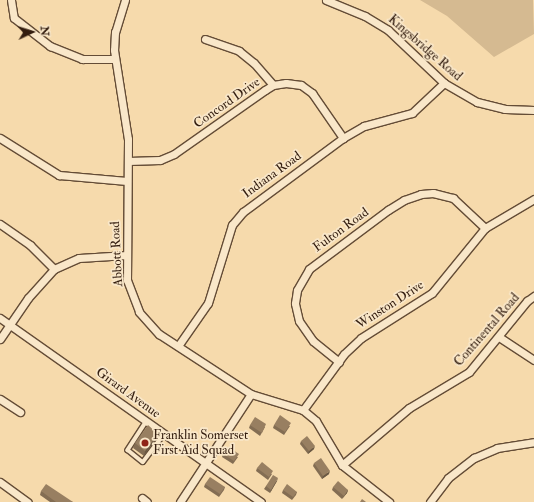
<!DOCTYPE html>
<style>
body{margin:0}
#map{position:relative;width:534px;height:502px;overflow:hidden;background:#f6daac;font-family:"IM FELL Double Pica",serif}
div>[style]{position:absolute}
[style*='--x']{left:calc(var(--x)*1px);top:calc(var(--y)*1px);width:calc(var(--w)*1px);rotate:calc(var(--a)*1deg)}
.green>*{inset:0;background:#d5ba91}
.roads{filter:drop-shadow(1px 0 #644c36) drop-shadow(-1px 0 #644c36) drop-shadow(0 1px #644c36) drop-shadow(0 -1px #644c36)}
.service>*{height:3.5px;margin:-1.75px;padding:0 1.75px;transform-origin:1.75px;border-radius:1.75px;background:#f9e7c9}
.minor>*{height:7px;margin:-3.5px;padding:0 3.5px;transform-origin:3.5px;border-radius:3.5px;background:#f9e7c9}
.wall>*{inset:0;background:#836d53}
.shaded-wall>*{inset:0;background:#6a5944}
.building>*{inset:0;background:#987f61}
.dots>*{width:11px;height:11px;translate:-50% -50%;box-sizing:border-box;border:2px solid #f9e7c9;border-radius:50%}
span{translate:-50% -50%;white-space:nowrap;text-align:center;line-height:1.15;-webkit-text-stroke:3.5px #f9e7c9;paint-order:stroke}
.street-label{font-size:13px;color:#331d0f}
.poi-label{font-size:13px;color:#331d0f}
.left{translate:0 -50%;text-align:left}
.north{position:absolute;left:12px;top:12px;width:40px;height:40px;-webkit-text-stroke:3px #f9e7c9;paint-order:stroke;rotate:86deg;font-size:11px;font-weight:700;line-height:16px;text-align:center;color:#331d0f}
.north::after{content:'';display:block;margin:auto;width:14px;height:18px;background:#331d0f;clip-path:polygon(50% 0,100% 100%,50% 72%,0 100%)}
</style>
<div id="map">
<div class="green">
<div style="clip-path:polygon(420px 0,533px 0,534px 34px,494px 57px,447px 16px)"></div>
</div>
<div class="roads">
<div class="service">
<div style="--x:147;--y:421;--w:35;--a:123"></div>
<div style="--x:128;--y:450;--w:19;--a:39"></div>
<div style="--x:143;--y:462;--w:35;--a:-53"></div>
</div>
<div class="minor">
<div style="--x:11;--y:0;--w:18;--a:81"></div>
<div style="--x:14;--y:18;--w:46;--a:37.9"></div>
<div style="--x:50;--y:46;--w:35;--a:22"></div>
<div style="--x:82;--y:59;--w:33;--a:0"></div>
<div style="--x:125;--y:0;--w:34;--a:107"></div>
<div style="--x:115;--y:32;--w:18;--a:93"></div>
<div style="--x:114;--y:50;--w:90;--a:81.1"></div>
<div style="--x:128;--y:139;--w:141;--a:90.4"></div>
<div style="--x:127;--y:280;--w:34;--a:69"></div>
<div style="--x:139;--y:312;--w:30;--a:48"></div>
<div style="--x:159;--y:334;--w:110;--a:33.1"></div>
<div style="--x:251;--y:394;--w:54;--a:17.1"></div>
<div style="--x:303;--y:410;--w:17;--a:40"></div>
<div style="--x:316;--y:421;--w:51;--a:59.4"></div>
<div style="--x:342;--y:465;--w:60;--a:38.2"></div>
<div style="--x:326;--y:0;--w:42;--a:22.3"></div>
<div style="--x:365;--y:16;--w:27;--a:31"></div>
<div style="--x:388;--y:30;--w:77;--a:43.4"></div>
<div style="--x:444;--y:83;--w:38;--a:30"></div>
<div style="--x:477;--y:102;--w:29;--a:14"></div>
<div style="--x:505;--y:109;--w:29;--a:2"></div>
<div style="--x:205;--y:39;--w:36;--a:19"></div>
<div style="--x:239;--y:51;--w:19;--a:39"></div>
<div style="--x:254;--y:63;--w:29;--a:49"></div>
<div style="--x:0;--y:138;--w:70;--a:32.1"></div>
<div style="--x:59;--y:175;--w:68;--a:5"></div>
<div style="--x:128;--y:161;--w:32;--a:-2"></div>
<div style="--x:160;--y:160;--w:15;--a:-23"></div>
<div style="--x:174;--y:154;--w:111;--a:-35.1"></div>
<div style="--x:265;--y:90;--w:9;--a:-32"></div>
<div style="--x:273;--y:85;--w:13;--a:-9"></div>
<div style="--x:286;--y:83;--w:15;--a:8"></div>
<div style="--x:301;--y:85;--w:14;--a:36"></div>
<div style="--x:312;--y:93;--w:55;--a:55.4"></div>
<div style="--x:0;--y:224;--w:37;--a:35"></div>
<div style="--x:30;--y:245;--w:34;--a:45"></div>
<div style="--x:0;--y:318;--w:319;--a:35.2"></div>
<div style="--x:499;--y:337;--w:42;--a:33.3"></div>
<div style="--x:0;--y:339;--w:50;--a:-55.7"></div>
<div style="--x:28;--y:298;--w:39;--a:-48"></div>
<div style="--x:54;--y:269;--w:27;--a:-24"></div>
<div style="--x:79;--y:258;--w:48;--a:-3.6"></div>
<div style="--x:178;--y:346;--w:52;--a:-55.1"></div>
<div style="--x:208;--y:303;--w:82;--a:-72.9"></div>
<div style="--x:232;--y:225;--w:17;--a:-50"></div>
<div style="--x:243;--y:212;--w:124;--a:-36.5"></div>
<div style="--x:343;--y:138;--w:24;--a:-30"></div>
<div style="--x:364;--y:126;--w:50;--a:-15.2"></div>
<div style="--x:412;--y:113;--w:44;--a:-43.2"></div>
<div style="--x:339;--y:362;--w:33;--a:-141"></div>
<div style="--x:313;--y:341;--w:24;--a:-125"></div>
<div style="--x:299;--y:321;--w:18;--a:-103"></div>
<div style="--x:295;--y:303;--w:13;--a:-81"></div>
<div style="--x:297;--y:290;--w:24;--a:-60"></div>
<div style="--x:309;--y:269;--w:99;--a:-36.8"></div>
<div style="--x:388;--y:210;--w:19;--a:-32"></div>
<div style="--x:404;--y:200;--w:18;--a:-19"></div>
<div style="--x:421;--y:194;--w:12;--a:-5"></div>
<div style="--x:433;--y:193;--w:21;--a:14"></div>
<div style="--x:453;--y:198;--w:44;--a:43.2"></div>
<div style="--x:0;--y:399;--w:24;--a:33"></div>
<div style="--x:303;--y:410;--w:69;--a:-53.8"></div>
<div style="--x:344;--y:354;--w:23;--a:-43"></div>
<div style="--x:361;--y:338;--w:84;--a:-32.4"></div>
<div style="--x:432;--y:293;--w:84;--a:-50.8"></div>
<div style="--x:485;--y:228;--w:57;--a:-30.6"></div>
<div style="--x:342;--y:465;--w:88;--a:-40.4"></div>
<div style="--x:409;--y:408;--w:70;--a:-31"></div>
<div style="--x:469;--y:372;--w:92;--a:-50.8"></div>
<div style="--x:527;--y:301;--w:9;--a:-36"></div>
<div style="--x:0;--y:482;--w:34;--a:36"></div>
<div style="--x:142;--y:498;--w:6;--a:39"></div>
<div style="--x:180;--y:502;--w:129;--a:-56.7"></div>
<div style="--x:430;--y:502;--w:30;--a:-53"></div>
<div style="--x:448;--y:478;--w:33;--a:-38"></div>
<div style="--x:474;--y:458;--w:25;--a:-23"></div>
<div style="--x:497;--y:448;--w:37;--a:-9"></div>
</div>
</div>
<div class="wall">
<div style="clip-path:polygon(250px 425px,265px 427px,260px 436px,249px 428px)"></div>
<div style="clip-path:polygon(274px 425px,290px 426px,284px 435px,273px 428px)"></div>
<div style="clip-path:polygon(156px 438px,144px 456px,133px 448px,135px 443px)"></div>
<div style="clip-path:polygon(301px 441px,314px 449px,308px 454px,300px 444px)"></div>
<div style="clip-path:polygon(223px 454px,238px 457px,233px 464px,222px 457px)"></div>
<div style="clip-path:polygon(314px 463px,329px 474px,322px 479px,313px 466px)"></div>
<div style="clip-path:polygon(257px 468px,272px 474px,268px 480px,256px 471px)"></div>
<div style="clip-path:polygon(277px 481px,270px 493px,264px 489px,266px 486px)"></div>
<div style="clip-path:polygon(205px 484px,225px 487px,224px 490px,219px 497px,204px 487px)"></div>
<div style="clip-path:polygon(333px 487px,348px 490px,347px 493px,342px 499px,332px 490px)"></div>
<div style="clip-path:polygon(283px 490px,297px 492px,296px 495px,292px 500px,282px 493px)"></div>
<div style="clip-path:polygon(41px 491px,73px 502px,50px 502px,40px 495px)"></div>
</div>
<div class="shaded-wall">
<div style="clip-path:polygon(158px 434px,156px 438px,144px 456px,145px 451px)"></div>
<div style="clip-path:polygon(315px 446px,314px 449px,308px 454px,309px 451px)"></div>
<div style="clip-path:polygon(330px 471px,329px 474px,322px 479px,323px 476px)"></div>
<div style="clip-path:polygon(278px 478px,277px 481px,270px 493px,271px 490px)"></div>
<div style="clip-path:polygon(348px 490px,347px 493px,342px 499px)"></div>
</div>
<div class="building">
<div style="clip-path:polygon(280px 415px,291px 423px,285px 432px,274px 425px)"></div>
<div style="clip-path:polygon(255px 417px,266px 424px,262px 433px,250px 425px)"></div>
<div style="clip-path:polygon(148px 425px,158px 434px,145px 451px,135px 443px)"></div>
<div style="clip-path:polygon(307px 436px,315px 446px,309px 451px,301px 441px)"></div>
<div style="clip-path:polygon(228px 447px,239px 454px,234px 461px,223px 454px)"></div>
<div style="clip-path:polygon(321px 458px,330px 471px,323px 476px,314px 463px)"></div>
<div style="clip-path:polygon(262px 462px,273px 471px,269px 477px,257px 468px)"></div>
<div style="clip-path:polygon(273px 475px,278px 478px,271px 490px,266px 486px)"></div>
<div style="clip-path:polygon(210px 477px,225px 487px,220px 494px,205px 484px)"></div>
<div style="clip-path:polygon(338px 481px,348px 490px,344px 496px,333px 487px)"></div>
<div style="clip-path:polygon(46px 484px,73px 502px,56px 502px,41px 491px)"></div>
<div style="clip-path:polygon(287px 484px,297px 492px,293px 497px,283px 490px)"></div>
<div style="clip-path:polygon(362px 499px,366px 502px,360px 502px)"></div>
</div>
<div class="dots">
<div style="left:145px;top:443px;background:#8f2418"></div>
</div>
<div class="street-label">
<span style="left:425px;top:48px;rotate:41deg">Kingsbridge Road</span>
<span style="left:227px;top:103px;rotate:-35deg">Concord Drive</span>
<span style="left:272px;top:175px;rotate:-36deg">Indiana Road</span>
<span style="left:341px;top:230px;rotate:-36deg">Fulton Road</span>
<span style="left:117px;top:254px;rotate:-93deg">Abbott Road</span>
<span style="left:390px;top:305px;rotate:-33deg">Winston Drive</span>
<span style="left:487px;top:330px;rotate:-49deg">Continental Road</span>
<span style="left:128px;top:393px;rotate:36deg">Girard Avenue</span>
</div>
<div class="poi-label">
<span class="left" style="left:153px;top:443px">Franklin Somerset<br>First Aid Squad</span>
</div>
<div class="north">N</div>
</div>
